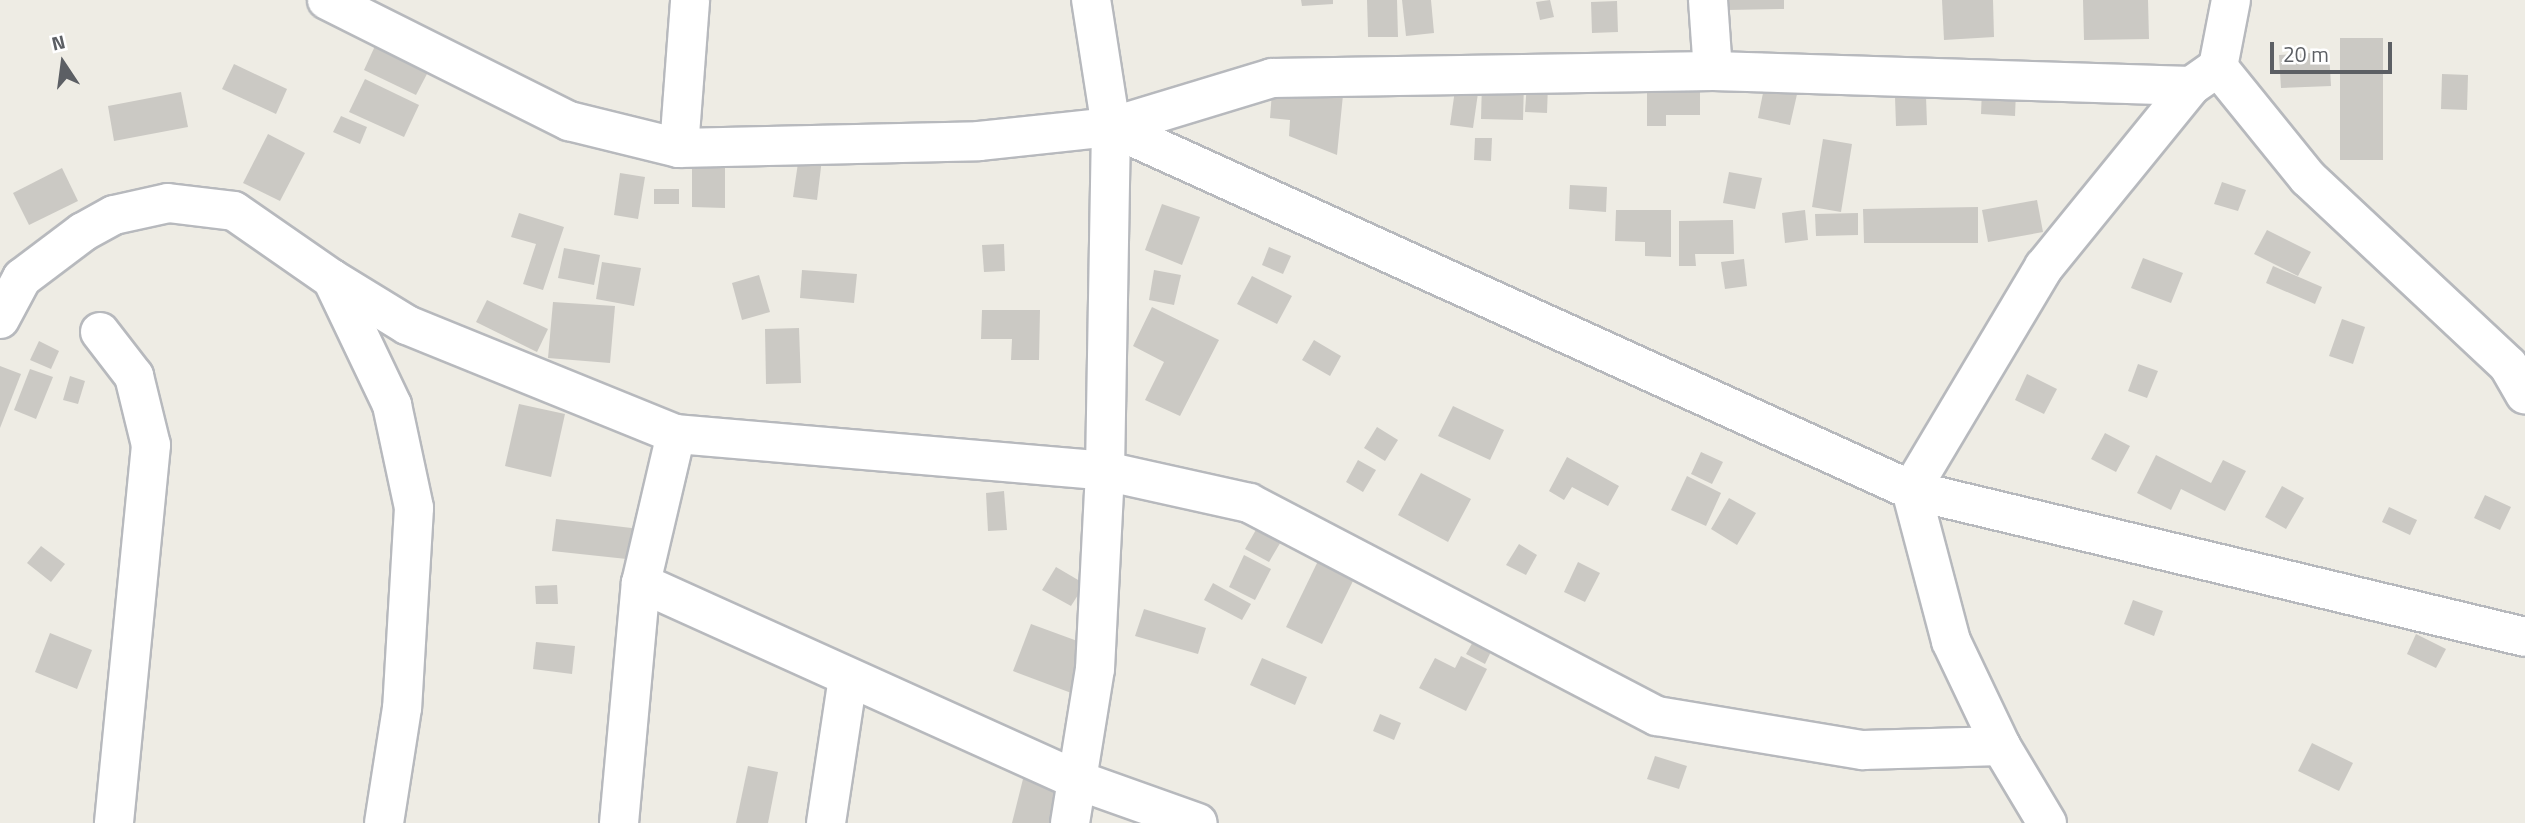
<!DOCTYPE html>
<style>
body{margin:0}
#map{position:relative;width:2525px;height:823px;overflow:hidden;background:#eeece4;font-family:"Titillium Web",sans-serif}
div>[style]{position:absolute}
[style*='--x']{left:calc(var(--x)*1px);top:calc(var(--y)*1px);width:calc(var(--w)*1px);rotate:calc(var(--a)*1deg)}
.building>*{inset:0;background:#cbc9c4}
.roads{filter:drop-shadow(2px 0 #b7b9bd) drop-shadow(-2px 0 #b7b9bd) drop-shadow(0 2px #b7b9bd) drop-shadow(0 -2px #b7b9bd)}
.minor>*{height:38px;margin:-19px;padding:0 19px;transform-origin:19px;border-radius:19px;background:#fff}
span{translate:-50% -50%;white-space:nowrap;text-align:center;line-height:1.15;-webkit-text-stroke:7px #fff;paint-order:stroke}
.north{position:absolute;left:28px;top:28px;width:70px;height:70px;-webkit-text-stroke:5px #fff;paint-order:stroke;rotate:347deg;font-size:19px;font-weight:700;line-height:28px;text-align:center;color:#5c5f64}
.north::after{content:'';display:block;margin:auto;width:24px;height:32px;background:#5c5f64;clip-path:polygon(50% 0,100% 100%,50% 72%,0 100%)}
.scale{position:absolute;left:2270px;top:42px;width:122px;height:32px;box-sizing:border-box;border:4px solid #5c5f64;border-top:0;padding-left:9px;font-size:21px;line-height:24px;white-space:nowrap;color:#5c5f64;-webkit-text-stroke:5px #fff;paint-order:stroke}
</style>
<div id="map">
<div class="building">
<div style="clip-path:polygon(1301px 0,1333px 0,1333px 4px,1302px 6px)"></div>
<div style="clip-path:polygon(1367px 0,1397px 0,1398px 37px,1368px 37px)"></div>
<div style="clip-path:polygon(1402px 0,1431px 0,1434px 33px,1406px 36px)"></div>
<div style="clip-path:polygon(1550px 0,1554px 17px,1540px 20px,1536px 2px)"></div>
<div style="clip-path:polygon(1727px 0,1784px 0,1784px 9px,1727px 10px)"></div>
<div style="clip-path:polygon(1942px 0,1993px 0,1994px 37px,1944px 40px)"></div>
<div style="clip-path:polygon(2083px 0,2148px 0,2149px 39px,2084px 40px)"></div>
<div style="clip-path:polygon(1617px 1px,1618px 32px,1592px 33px,1591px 2px)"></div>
<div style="clip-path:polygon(2340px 38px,2383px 38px,2383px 160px,2340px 160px)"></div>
<div style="clip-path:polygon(375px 46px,428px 72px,416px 95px,364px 70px)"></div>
<div style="clip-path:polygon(2329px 52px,2331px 86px,2281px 88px,2279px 55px)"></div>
<div style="clip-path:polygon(234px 64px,287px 89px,276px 114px,222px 89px)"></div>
<div style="clip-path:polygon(2442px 74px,2468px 75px,2467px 110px,2441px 109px)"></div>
<div style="clip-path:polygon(365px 79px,419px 105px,404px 137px,349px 112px)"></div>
<div style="clip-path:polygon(1273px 79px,1344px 85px,1337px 155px,1289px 136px,1290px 120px,1270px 118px)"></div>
<div style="clip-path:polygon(1482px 82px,1524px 82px,1523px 120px,1481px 119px)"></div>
<div style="clip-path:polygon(1527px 82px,1548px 84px,1547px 113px,1525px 112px)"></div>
<div style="clip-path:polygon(1456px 83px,1479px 86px,1473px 128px,1450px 125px)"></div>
<div style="clip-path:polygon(1765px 83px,1798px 90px,1790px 125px,1758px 118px)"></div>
<div style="clip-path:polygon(1647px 85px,1700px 85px,1700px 115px,1666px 115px,1666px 126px,1647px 126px)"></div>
<div style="clip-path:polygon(1982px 89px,2016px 91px,2015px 116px,1981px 114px)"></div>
<div style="clip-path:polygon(181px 92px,188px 127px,114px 141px,108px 106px)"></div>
<div style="clip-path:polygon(1926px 96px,1927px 125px,1896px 126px,1895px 97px)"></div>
<div style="clip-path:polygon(341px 116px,367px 127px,360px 144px,333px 132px)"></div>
<div style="clip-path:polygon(268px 134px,305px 153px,280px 201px,243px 183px)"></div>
<div style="clip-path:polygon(1475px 138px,1492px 138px,1491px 161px,1474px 160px)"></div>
<div style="clip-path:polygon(1823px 139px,1852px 144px,1841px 212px,1812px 207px)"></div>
<div style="clip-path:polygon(799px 156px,822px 159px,817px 200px,793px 197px)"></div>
<div style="clip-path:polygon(692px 166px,725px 166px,725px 208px,692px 207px)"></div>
<div style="clip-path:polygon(62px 168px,78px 201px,29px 225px,13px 193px)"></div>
<div style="clip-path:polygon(1729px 172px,1762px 178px,1755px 209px,1723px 203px)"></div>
<div style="clip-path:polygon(620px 173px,645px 177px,638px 219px,614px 215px)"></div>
<div style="clip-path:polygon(2222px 182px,2246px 190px,2238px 211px,2214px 204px)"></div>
<div style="clip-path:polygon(1570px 185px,1607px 187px,1606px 212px,1569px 209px)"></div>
<div style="clip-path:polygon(654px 189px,679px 189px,679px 204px,654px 204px)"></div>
<div style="clip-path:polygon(2037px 200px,2043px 232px,1988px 242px,1982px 210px)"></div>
<div style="clip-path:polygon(1162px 204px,1200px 217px,1182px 265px,1145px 250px)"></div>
<div style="clip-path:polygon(1978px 207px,1978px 243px,1864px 243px,1863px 209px)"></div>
<div style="clip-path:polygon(1616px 210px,1671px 210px,1671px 257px,1645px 256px,1645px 242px,1615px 241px)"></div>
<div style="clip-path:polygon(1805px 210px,1808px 240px,1785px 243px,1782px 213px)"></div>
<div style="clip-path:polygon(519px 213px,564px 227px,543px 290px,523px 284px,536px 244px,511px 237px)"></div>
<div style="clip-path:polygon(1858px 213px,1858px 235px,1816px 236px,1815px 214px)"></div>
<div style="clip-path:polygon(1733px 220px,1734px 254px,1695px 254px,1696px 266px,1679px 266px,1679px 221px)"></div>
<div style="clip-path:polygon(2267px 230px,2311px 252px,2298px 276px,2254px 254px)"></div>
<div style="clip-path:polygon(1004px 244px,1005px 271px,984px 272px,982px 245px)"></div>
<div style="clip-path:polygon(1269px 247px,1291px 256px,1283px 274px,1262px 265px)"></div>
<div style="clip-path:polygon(564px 248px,600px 255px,594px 285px,558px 278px)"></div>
<div style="clip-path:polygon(2143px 258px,2183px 273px,2171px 303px,2131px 288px)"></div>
<div style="clip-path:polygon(1744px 259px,1747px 286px,1725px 289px,1721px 262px)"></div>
<div style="clip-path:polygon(602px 262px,641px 268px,634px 306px,596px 299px)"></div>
<div style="clip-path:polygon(2273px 266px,2322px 287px,2315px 304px,2266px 283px)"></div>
<div style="clip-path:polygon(802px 270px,857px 274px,854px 303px,800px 298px)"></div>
<div style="clip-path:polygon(1154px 270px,1181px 275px,1174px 305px,1149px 300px)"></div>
<div style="clip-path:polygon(759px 275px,770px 312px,742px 320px,732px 283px)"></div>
<div style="clip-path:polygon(1252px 276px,1292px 296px,1277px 324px,1237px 304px)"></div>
<div style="clip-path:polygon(487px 300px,548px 329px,537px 352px,476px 322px)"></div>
<div style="clip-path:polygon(553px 302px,615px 306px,610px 363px,548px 358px)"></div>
<div style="clip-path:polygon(1152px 307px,1219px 340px,1180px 416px,1145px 400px,1164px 362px,1133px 346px)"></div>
<div style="clip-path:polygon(982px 310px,1040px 310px,1039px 360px,1011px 360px,1012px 339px,981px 339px)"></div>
<div style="clip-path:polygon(2342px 319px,2365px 327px,2353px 364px,2329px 356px)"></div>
<div style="clip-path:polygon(799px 328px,801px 383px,766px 384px,765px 329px)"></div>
<div style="clip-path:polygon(1314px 340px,1341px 356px,1330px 376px,1302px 360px)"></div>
<div style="clip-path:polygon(39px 341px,59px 351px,51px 369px,30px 360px)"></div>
<div style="clip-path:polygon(2138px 364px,2158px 371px,2147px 398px,2128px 391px)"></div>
<div style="clip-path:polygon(0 366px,21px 374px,0 428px)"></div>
<div style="clip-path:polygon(30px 369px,53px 377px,36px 419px,14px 410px)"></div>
<div style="clip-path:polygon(2027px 374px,2057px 389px,2044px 414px,2015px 400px)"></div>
<div style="clip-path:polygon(70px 376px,85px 381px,78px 404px,63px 400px)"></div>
<div style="clip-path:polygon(519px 404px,565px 414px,551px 477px,505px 466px)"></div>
<div style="clip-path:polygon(1453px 406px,1504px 430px,1490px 460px,1438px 436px)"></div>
<div style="clip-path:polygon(1377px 427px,1398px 440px,1385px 461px,1364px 448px)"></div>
<div style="clip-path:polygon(2105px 433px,2130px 446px,2116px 472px,2091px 459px)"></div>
<div style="clip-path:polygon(1701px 452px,1723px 462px,1712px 484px,1691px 474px)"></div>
<div style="clip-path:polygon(2156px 455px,2211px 483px,2223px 460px,2246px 471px,2225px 511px,2181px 489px,2171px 510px,2137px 493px)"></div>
<div style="clip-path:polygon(1567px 457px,1619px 486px,1608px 506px,1572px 487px,1564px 500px,1549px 491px)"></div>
<div style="clip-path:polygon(1358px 460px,1376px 470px,1363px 492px,1346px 482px)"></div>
<div style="clip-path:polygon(1421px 473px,1471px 499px,1448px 542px,1398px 515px)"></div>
<div style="clip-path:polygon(1687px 476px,1721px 493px,1706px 526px,1671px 510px)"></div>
<div style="clip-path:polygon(2282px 486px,2304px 498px,2286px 529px,2265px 517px)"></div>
<div style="clip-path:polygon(1004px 491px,1007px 530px,988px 531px,986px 493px)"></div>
<div style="clip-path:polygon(2485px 495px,2511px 507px,2500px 530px,2474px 518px)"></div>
<div style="clip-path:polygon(1729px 498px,1756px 513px,1737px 545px,1711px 529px)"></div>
<div style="clip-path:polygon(2389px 507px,2417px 520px,2410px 535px,2382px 522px)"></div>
<div style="clip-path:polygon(1265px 514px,1289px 528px,1269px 562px,1245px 549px)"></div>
<div style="clip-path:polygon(556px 519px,640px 529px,636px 560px,552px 551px)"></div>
<div style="clip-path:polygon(1519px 544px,1537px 555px,1526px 575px,1506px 565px)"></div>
<div style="clip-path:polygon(41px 546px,65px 564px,51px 582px,27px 563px)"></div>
<div style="clip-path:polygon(1244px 555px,1271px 569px,1255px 600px,1229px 587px)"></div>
<div style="clip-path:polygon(1318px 561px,1354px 579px,1322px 644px,1286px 627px)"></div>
<div style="clip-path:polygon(1578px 562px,1600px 573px,1585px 602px,1564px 592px)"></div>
<div style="clip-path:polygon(1056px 567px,1085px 584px,1071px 606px,1042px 590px)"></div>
<div style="clip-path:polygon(1213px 583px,1251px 604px,1242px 620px,1204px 600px)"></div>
<div style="clip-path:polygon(557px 585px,558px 604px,536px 604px,535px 586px)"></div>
<div style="clip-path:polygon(2133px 600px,2163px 611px,2154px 636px,2124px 624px)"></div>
<div style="clip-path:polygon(1144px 609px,1206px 628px,1198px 654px,1135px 636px)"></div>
<div style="clip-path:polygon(1031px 624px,1091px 646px,1074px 694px,1013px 671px)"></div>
<div style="clip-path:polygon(1482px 626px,1499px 635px,1485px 664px,1466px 654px)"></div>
<div style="clip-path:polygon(50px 633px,92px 650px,77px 689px,35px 672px)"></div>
<div style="clip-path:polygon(2416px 634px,2446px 649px,2436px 668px,2407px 654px)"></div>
<div style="clip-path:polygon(536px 642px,575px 646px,572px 674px,533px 669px)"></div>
<div style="clip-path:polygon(1461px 656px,1487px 669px,1466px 711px,1419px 688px,1435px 658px,1455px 668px)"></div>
<div style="clip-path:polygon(1262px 658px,1307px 677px,1295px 705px,1250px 685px)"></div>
<div style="clip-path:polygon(1380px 714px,1401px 723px,1394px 740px,1373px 731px)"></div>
<div style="clip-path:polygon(2312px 743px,2353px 763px,2339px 791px,2298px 771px)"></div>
<div style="clip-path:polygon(1655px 756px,1687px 766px,1679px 789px,1647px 779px)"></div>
<div style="clip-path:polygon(748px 766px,778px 772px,768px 823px,736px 823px)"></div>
<div style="clip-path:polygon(1024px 775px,1073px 787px,1063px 823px,1012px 823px)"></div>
</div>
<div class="roads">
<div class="minor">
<div style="--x:327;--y:0;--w:271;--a:26.6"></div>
<div style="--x:569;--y:121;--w:113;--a:13.8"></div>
<div style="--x:679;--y:148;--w:300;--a:-1.3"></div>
<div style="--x:979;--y:141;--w:133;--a:-6.1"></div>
<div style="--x:1111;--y:127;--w:168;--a:-16.9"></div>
<div style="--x:1272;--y:78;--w:441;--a:-0.9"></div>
<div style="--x:1713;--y:71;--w:478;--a:1.8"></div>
<div style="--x:2191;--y:86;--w:33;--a:-35"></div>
<div style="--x:2218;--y:67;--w:68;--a:-79"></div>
<div style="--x:1708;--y:0;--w:71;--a:86"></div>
<div style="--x:2218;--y:67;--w:143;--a:51"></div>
<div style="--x:2308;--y:178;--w:274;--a:43.1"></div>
<div style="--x:2508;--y:365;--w:34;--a:60"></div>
<div style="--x:1111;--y:127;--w:879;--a:24.41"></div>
<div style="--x:1911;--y:490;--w:631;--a:13.46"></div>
<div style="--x:679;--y:148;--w:148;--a:-85.7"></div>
<div style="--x:332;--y:279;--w:140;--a:64.5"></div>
<div style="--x:392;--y:405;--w:105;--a:77.9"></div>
<div style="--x:414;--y:508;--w:200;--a:93.4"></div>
<div style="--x:402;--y:708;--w:116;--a:98.9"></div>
<div style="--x:0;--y:319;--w:47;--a:-61.8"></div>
<div style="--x:22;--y:278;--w:76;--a:-37"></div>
<div style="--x:83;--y:232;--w:35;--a:-29"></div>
<div style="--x:114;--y:215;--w:55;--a:-12.5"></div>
<div style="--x:168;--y:203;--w:66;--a:6.9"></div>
<div style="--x:234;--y:211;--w:119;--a:34.8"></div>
<div style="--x:332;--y:279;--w:88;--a:31.5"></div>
<div style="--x:407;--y:325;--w:290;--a:22.1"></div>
<div style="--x:676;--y:434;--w:431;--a:4.9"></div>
<div style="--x:1105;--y:471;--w:148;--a:12.5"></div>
<div style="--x:1249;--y:503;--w:460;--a:27.6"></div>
<div style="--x:1657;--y:716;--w:209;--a:9.4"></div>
<div style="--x:1863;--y:750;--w:138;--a:-1.7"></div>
<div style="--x:100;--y:332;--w:56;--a:52.3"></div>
<div style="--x:134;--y:376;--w:71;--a:76.2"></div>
<div style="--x:151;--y:445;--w:380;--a:95.6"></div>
<div style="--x:641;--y:583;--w:478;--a:24.3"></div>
<div style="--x:1077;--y:780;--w:128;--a:19.6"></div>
<div style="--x:619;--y:823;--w:241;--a:-84.8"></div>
<div style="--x:641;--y:583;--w:153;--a:-76.8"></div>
<div style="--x:826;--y:823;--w:147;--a:-81.4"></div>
<div style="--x:1070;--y:823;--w:156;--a:-80.8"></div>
<div style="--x:1095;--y:669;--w:198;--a:-87.1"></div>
<div style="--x:1105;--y:471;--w:344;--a:-89"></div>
<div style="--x:1111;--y:127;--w:129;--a:-98.9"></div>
<div style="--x:2047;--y:823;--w:90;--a:-120.9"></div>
<div style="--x:2001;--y:746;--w:116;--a:-115.5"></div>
<div style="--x:1951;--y:641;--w:156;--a:-104.8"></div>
<div style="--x:1911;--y:490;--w:260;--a:-59.2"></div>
<div style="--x:2044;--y:267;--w:233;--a:-50.9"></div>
</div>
</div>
<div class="north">N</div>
<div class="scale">20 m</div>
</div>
